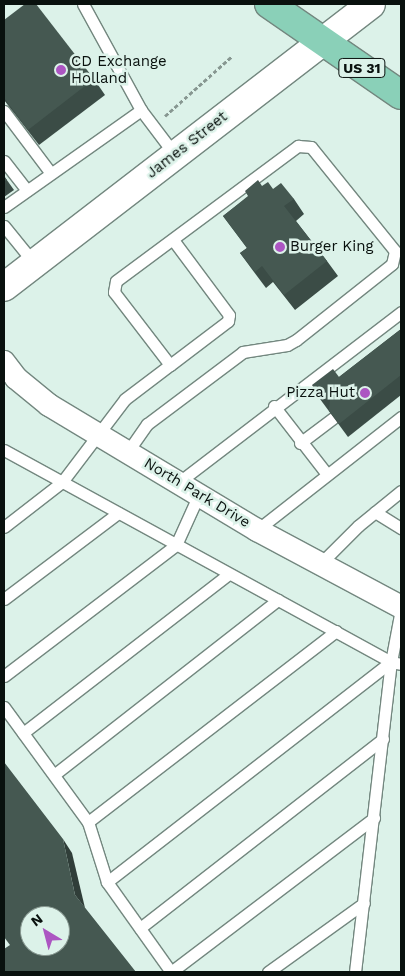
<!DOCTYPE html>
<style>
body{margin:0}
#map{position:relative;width:405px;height:976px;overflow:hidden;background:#dcf2e9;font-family:"Work Sans",sans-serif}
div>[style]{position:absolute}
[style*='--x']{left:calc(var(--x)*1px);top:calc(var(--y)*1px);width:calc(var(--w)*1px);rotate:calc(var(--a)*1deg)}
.path>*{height:3px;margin-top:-1.5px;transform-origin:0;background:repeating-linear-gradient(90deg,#879791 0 4px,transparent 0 6.5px)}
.roads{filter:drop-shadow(1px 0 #73877f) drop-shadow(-1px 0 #73877f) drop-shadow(0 1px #73877f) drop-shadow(0 -1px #73877f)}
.service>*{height:11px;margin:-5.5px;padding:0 5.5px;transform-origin:5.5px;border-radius:5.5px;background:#fff}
.minor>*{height:22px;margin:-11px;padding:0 11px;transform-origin:11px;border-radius:11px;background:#fff}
.tertiary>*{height:28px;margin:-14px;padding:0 14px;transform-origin:14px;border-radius:14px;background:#fff}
.trunk>*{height:28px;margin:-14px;padding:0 14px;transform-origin:14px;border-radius:14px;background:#8ad0b8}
.wall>*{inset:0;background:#3b4c46}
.shaded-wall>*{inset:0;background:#303e39}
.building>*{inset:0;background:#455851}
.dots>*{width:14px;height:14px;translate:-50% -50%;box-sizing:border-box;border:2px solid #dcf2e9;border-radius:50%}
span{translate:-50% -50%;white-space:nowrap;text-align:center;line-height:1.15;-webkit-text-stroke:5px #dcf2e9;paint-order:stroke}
.shield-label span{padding:1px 4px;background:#dcf2e9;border:1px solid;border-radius:4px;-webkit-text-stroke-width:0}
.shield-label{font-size:14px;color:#09110e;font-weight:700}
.poi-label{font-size:15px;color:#09110e}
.left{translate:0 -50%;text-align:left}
.right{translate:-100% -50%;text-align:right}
.street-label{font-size:15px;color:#09110e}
.frame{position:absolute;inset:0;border:5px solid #09110e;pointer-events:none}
.north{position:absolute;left:20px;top:906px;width:50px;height:50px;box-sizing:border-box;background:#dcf2e9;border:1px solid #889891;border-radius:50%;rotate:323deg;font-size:14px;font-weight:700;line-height:20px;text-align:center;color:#09110e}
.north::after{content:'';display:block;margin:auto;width:18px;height:22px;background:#ac55c2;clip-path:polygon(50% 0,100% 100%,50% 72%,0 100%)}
</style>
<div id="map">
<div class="path">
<div style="--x:165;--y:116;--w:90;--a:-41.8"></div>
</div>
<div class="roads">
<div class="service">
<div style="--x:83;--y:4;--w:121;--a:61.3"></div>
<div style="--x:141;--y:110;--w:56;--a:52.9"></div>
<div style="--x:4;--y:111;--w:76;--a:53"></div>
<div style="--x:4;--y:161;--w:37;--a:52"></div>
<div style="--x:4;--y:207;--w:168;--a:-35.3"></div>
<div style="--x:4;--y:226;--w:48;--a:51"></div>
<div style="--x:170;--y:365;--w:73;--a:-37.2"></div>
<div style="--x:228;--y:321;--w:6;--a:-81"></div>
<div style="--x:229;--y:315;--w:94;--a:-126.7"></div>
<div style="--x:274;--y:406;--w:85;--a:52.2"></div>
<div style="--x:300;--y:443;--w:41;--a:-37.1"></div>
<div style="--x:4;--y:450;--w:441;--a:28.7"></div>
<div style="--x:391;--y:662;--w:10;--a:11"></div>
<div style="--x:179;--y:482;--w:280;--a:-37.4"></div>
<div style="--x:375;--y:512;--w:31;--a:32"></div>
<div style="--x:4;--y:527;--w:73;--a:-37.8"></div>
<div style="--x:62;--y:482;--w:104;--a:-52.8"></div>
<div style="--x:125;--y:399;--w:56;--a:-37.1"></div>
<div style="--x:170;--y:365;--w:92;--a:-127.5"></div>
<div style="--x:114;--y:292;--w:11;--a:-80"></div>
<div style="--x:116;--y:281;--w:227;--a:-36.6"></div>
<div style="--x:298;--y:146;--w:13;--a:4"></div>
<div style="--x:311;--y:147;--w:134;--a:51.1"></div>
<div style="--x:395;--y:251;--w:13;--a:103"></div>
<div style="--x:392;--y:264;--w:122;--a:141.6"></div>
<div style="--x:296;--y:340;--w:10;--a:151"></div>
<div style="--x:287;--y:345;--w:45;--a:171"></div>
<div style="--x:243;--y:352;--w:120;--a:143.1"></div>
<div style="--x:147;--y:424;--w:33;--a:125"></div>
<div style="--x:257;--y:530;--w:183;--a:-38.1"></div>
<div style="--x:319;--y:565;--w:55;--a:-45"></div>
<div style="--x:358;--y:526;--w:55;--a:-39.1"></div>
<div style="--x:4;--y:599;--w:143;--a:-37"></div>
<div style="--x:4;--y:676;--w:216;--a:-37.3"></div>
<div style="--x:176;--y:545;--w:56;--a:-65.7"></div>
<div style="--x:4;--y:707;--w:142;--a:53.9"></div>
<div style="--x:88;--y:822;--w:63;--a:72.4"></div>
<div style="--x:107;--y:882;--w:110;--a:54.6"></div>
<div style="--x:23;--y:733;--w:260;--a:-37.7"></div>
<div style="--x:55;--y:774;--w:283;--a:-38"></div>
<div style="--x:88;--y:822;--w:313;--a:-37.6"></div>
<div style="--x:107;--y:882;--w:359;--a:-37.8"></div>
<div style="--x:140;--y:928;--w:308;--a:-37.9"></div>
<div style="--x:171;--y:972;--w:255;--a:-37.2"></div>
<div style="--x:268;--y:972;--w:118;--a:-35.7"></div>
<div style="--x:355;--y:972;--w:312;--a:-83.4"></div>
<div style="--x:391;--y:662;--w:54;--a:-79.3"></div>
</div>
<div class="minor">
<div style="--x:4;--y:362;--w:20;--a:53"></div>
<div style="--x:16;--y:378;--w:43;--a:39.3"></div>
<div style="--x:49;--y:405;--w:243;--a:31"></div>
<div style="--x:257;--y:530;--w:163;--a:28.1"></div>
</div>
<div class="tertiary">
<div style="--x:4;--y:287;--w:463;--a:-37.6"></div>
</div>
<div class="trunk">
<div style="--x:269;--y:4;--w:160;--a:34.6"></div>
</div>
</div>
<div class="wall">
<div style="clip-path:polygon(4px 20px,94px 79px,105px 95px,39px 145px,4px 100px)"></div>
<div style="clip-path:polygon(4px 176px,14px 190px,4px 197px)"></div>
<div style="clip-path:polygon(262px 186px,273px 189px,294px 199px,304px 214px,296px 221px,327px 261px,338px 276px,295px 310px,273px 282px,266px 288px,251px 268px,240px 253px,247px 248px,223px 216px)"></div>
<div style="clip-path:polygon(401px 329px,401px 395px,348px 437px,320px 399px,339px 377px)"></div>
</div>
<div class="shaded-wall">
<div style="clip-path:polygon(63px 839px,72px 853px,85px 908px,75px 895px)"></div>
</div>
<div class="building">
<div style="clip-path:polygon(25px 4px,36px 4px,94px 79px,28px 130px,4px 98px,4px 20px)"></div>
<div style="clip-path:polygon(4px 176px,7px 180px,4px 182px)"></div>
<div style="clip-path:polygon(258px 180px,262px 186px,268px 182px,273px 189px,281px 183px,294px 199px,284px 206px,327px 261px,284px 295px,262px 266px,255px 272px,240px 253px,247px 248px,223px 216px,248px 196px,245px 191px)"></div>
<div style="clip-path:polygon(401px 329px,401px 375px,339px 424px,329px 411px,330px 400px,320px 399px,312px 385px,333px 369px,339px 377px)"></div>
<div style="clip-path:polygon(evenodd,4px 762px,63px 839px,75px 895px,136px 972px,4px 972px,4px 949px,10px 945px,4px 937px,4px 762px,30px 916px,60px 916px,60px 946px,30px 946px,30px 916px)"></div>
</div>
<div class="dots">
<div style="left:61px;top:70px;background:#ac55c2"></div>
<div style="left:280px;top:247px;background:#ac55c2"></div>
<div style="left:365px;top:393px;background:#ac55c2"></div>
</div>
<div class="shield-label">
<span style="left:362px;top:68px">US 31</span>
</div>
<div class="poi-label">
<span class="left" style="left:71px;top:70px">CD Exchange<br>Holland</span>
<span class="left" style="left:290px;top:247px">Burger King</span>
<span class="right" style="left:355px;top:393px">Pizza Hut</span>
</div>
<div class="street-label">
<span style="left:187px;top:145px;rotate:-38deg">James Street</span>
<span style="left:197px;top:493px;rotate:31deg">North Park Drive</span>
</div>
<div class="frame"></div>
<div class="north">N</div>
</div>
